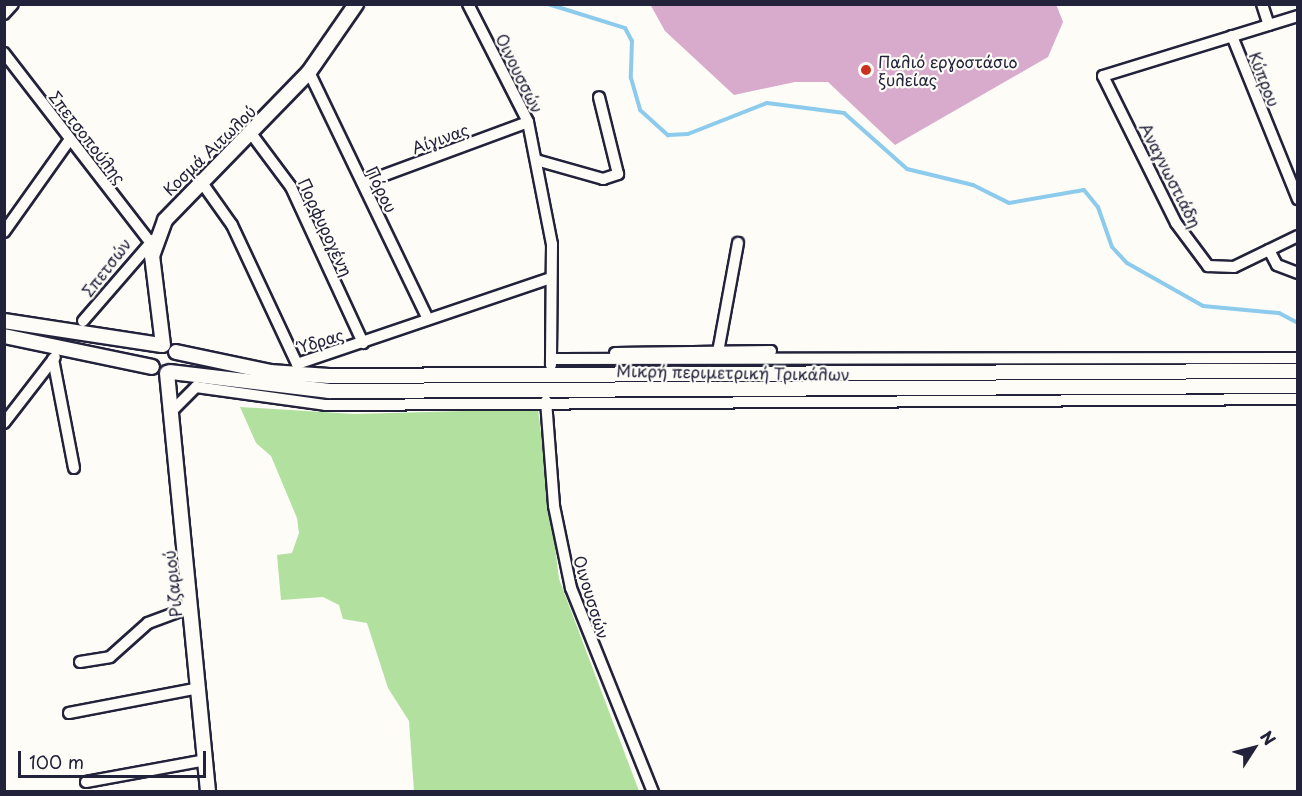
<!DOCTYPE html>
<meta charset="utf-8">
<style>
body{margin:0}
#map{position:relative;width:1302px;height:796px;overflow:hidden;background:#fdfcf7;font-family:"Playpen Sans",sans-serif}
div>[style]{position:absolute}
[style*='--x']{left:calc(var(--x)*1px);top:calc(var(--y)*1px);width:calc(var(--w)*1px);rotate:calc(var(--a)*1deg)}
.green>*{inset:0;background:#b2e09f}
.stream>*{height:4px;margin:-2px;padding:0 2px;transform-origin:2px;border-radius:2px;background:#8dcbed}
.building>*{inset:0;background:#d8aacc}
.roads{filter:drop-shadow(2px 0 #22223b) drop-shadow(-2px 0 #22223b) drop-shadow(0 2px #22223b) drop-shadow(0 -2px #22223b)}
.street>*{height:10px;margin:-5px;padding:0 5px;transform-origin:5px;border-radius:5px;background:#fdfcf7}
.secondary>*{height:14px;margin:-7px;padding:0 7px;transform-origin:7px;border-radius:7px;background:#fdfcf7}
.dots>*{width:16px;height:16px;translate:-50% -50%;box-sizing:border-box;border:3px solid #fdfcf7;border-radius:50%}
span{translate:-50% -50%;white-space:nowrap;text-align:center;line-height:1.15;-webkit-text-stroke:4.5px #fdfcf7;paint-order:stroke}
.poi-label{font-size:16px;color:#22223b}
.left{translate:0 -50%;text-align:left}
.street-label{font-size:16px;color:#22223b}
.frame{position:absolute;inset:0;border:6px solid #22223b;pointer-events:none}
.north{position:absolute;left:1224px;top:718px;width:60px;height:60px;-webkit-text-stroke:4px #fdfcf7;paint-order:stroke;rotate:54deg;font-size:16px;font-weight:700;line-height:24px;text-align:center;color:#22223b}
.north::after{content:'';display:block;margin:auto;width:21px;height:27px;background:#22223b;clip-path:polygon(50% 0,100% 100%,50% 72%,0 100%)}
.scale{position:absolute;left:18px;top:751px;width:188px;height:27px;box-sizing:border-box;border:3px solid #22223b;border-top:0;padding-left:8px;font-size:18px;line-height:21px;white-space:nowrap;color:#22223b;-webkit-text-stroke:4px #fdfcf7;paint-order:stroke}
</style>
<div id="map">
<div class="green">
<div style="clip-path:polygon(240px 407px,354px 414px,538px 409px,559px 579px,639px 791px,414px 791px,409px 721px,388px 688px,367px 623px,343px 619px,339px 605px,323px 597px,281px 600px,277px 555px,292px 553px,299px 533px,297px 518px,271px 456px,256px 443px)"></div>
</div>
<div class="stream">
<div style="--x:548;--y:4;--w:81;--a:17.3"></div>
<div style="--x:625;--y:28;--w:15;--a:62"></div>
<div style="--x:632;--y:41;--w:37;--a:92"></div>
<div style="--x:631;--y:78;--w:33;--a:74"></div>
<div style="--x:640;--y:110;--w:38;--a:42"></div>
<div style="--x:668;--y:135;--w:20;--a:-3"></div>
<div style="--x:688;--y:134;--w:85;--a:-21.4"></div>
<div style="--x:767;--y:103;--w:78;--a:7.4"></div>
<div style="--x:844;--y:113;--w:84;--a:41.6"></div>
<div style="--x:907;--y:169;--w:68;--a:13.6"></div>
<div style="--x:973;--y:185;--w:40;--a:26.6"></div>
<div style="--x:1009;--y:203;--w:76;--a:-9.8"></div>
<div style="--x:1084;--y:190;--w:22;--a:51"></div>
<div style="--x:1098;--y:207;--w:42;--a:70.7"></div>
<div style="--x:1112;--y:247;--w:22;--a:47"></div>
<div style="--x:1127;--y:263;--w:87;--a:29.5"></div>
<div style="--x:1203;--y:306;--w:76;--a:5.3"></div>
<div style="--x:1279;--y:313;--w:21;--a:28"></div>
</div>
<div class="building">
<div style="clip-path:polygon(650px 4px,1056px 4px,1063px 22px,1048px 57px,895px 145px,828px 82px,795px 82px,734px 95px,665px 31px)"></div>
</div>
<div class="roads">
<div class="street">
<div style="--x:468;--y:4;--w:132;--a:63"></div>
<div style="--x:528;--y:122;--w:124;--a:78.9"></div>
<div style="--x:552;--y:244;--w:121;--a:90.5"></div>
<div style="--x:1262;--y:4;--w:22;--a:72"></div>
<div style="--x:4;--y:14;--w:13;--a:-48"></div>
<div style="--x:1298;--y:16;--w:204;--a:162.9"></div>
<div style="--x:1103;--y:76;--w:164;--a:63.6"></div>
<div style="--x:1176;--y:223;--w:54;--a:53.3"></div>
<div style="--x:1208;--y:266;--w:26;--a:2"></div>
<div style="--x:1234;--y:267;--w:71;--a:-25.8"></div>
<div style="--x:1232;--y:36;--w:176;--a:68"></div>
<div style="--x:4;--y:53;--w:235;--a:52.3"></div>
<div style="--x:309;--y:72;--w:274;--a:64.3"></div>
<div style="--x:250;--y:132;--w:69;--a:53.3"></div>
<div style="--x:291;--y:187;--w:172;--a:65.2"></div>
<div style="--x:536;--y:160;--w:70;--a:15.8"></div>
<div style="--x:603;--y:179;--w:16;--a:-18"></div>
<div style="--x:618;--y:174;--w:79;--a:-103.9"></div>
<div style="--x:200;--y:180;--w:55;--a:54.6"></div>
<div style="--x:232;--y:225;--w:153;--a:64.9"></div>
<div style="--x:297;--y:364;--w:268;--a:-18.7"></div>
<div style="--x:363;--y:183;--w:176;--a:-20.3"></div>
<div style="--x:4;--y:232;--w:114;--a:-54.6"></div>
<div style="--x:1269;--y:250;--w:17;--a:62"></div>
<div style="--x:1277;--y:265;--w:22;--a:21"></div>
<div style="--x:83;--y:321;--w:108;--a:-49.1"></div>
<div style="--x:718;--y:352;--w:111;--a:-79.6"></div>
<div style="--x:615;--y:353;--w:156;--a:-0.7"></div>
<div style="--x:53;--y:359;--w:111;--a:79.1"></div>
<div style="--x:553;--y:359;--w:745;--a:-0.08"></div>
<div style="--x:546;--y:401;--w:105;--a:85.6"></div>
<div style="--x:554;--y:506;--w:84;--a:78.3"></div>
<div style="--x:571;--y:588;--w:220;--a:68.1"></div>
<div style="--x:170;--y:413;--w:37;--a:-45"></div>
<div style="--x:196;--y:387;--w:130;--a:7.9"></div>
<div style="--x:325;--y:405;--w:973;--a:-0.35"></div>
<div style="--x:4;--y:423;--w:83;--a:-52.3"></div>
<div style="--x:80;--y:662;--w:30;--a:-9"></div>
<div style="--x:110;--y:657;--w:51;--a:-41.8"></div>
<div style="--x:148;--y:623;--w:46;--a:-20.4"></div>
<div style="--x:69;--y:713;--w:132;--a:-10.9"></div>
<div style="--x:86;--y:782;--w:122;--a:-10.4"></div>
</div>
<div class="secondary">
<div style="--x:4;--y:321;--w:158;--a:8.7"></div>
<div style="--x:4;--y:336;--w:151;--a:11.8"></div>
<div style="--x:163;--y:345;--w:90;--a:-97"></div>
<div style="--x:152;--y:256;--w:38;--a:-70"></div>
<div style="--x:165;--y:220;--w:206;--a:-45.8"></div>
<div style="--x:309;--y:72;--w:83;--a:-55.3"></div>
<div style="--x:176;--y:352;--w:96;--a:12"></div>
<div style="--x:270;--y:372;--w:59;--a:3.9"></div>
<div style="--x:329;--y:376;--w:969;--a:-0.3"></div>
<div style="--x:170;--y:372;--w:160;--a:6.8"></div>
<div style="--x:329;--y:391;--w:969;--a:-0.3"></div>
<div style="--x:167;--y:373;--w:421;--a:84.4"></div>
</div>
</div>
<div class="dots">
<div style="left:866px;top:70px;background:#c8321e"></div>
</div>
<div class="poi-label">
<span class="left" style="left:878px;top:70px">Παλιό εργοστάσιο<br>ξυλείας</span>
</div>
<div class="street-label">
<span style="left:520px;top:73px;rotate:64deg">Οινουσσών</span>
<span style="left:1265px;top:79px;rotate:69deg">Κύπρου</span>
<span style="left:88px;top:137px;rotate:52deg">Σπετσοπούλης</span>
<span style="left:440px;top:138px;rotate:-20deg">Αίγινας</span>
<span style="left:209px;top:150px;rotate:-44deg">Κοσμά Αιτωλού</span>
<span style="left:1171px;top:175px;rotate:63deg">Αναγνωστιάδη</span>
<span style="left:382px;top:189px;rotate:64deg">Πόρου</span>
<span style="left:326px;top:227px;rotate:65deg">Πορφυρογένη</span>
<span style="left:106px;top:267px;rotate:-52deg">Σπετσών</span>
<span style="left:321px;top:340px;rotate:-17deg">Ύδρας</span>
<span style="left:733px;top:372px;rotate:1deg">Μικρή περιμετρική Τρικάλων</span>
<span style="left:172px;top:584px;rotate:-96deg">Ριζαριού</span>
<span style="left:592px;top:597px;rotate:73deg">Οινουσσών</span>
</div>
<div class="frame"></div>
<div class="north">N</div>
<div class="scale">100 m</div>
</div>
